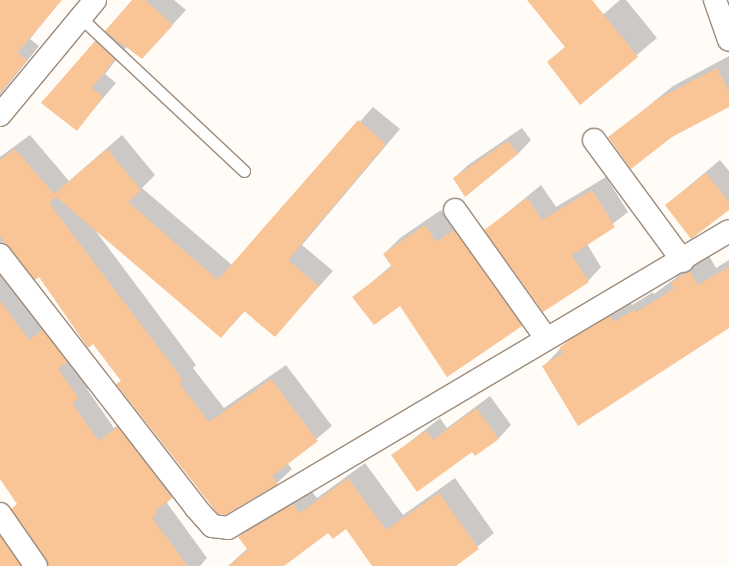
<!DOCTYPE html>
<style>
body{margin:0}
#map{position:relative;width:729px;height:566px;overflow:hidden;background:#fffbf7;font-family:"Open Sans",sans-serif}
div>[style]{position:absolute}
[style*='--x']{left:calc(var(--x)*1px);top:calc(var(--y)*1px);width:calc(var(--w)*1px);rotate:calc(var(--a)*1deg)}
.shadow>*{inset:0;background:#0003}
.building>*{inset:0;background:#f9c596}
.roads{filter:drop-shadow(1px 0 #9e8b7b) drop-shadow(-1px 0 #9e8b7b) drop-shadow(0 1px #9e8b7b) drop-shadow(0 -1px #9e8b7b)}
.service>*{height:11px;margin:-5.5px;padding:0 5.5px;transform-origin:5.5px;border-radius:5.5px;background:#fff}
.minor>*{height:22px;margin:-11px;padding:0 11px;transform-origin:11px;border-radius:11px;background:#fff}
span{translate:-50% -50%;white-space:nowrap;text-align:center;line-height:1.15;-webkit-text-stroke:3px #fffbf7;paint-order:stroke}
</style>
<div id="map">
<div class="shadow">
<div style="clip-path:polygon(0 0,61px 0,30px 39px,39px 46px,0 95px)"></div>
<div style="clip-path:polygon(133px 0,174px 0,186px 10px,142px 58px,128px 45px,105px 74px,116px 83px,77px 129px,42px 102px)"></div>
<div style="clip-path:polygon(620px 0,626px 0,657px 38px,580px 103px,548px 62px)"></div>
<div style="clip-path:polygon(729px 56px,729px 106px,609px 138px,673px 86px)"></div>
<div style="clip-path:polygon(373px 107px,400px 129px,302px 245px,333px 271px,274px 336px,245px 311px,221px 337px,95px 230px,196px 365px,193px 368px,224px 408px,286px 365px,332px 426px,287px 463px,292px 469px,277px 483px,219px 513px,118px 384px,122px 380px,93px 342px,88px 346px,39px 276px,4px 242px,93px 383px,87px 389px,114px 428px,133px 414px,186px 483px,167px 503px,207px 558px,200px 566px,0 566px,0 527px,45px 563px,18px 503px,0 477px,0 157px,30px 135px,69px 181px,122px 135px,155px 175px,142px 188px,232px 265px)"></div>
<div style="clip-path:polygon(522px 128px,531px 140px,518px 154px,454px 178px,468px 165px)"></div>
<div style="clip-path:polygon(720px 160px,729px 171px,729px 209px,666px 205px)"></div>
<div style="clip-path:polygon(606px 177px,628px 212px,587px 244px,601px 267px,588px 281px,486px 230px,541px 185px,556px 207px)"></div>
<div style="clip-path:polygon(441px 210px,452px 227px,469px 215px,537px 310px,522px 325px,447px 375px,400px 304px,354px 297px,392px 265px,384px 254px,400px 238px)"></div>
<div style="clip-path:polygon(708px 254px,716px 268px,729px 260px,729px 327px,578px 424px,543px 367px,578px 330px,628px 299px,632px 305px,653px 292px,654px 294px)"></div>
<div style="clip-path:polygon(490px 396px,511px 425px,498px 439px,473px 451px,393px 455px,440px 418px,447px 428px)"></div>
<div style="clip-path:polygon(365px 463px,403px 515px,455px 478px,494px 533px,454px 566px,374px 566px,346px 528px,328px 531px,275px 566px,228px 566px,248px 548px,239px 537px,255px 521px,310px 489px,317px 498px)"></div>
</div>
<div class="building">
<div style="clip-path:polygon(0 0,62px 0,17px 53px,27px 60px,0 93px)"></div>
<div style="clip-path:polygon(132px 0,145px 0,173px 25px,142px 59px,105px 31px)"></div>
<div style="clip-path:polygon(527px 0,592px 0,638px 57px,580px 105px,547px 62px,565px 47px)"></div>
<div style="clip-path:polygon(95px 41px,115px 59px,92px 88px,103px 97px,77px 131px,41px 103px)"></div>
<div style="clip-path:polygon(717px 68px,729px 91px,729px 107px,672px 137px,631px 169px,608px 137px,658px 99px)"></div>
<div style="clip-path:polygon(358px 120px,386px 144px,288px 260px,319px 286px,275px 337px,244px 311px,221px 338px,54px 195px,56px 197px,49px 203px,183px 380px,179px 383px,209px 422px,271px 379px,318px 441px,272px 476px,278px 484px,225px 515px,218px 514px,116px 384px,121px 381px,93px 344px,88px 348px,39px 277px,35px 280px,0 236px,0 160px,15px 149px,54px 194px,107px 149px,141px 190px,128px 202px,218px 280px)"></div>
<div style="clip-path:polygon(508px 141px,518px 154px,465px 197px,453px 178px)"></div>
<div style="clip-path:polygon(706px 173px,729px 202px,729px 210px,691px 239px,665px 205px)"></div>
<div style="clip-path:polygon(592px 190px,615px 227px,572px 255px,589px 282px,543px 312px,484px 230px,527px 198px,542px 220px)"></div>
<div style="clip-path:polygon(425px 225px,436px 242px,454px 230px,522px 326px,447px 377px,400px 306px,374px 325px,352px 297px,392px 267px,383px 254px)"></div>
<div style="clip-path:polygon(729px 267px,729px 328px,578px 426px,542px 366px,563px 353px,559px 348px,572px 338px,610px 316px,614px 322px,635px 309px,636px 312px,674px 289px,671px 283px,690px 271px,698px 285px)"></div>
<div style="clip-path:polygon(0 301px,29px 340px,43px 330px,67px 362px,58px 369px,79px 398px,72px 403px,99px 441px,118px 427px,172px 498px,155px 511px,157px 514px,152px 518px,188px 566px,48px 566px,11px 509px,17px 504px,0 479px)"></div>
<div style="clip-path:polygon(476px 408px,499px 439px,475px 456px,472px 452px,417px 492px,391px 455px,426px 431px,433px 440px)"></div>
<div style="clip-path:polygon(348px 478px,386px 530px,439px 493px,479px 549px,456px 566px,372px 566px,346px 529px,333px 539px,328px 533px,284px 566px,228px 566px,248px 550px,238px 537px,293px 504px,300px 513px)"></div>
<div style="clip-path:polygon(0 536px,21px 566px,0 566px)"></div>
</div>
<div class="roads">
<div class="service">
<div style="--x:80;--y:17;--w:225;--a:43.2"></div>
</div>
<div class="minor">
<div style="--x:715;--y:0;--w:42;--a:70.7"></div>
<div style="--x:0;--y:115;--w:149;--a:-50.4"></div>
<div style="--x:594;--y:140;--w:150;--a:53.7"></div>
<div style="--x:455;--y:210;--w:157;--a:54.6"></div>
<div style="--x:0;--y:255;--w:320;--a:52.2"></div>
<div style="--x:196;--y:508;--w:24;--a:48"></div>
<div style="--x:212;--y:526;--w:16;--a:7"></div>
<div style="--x:228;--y:528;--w:582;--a:-30.66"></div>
<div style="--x:0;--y:514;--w:63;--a:55.3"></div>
</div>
</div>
</div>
